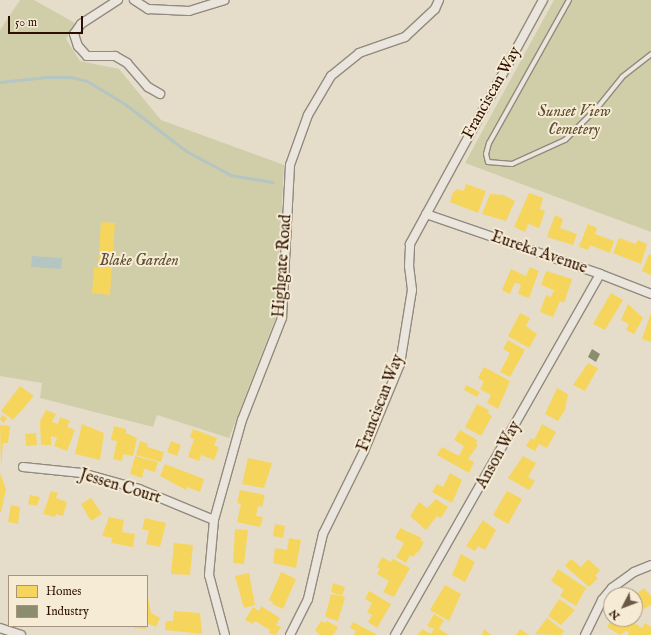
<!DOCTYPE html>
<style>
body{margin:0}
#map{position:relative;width:651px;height:635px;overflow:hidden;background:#e5ddca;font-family:"IM FELL English",serif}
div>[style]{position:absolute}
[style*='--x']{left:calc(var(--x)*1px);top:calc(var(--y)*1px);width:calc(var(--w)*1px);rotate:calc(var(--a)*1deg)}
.green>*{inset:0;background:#d0cea9}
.water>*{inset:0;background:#b5c5c1}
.homes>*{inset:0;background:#f6d55c}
.industry>*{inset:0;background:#8c8c6e}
.stream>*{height:3px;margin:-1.5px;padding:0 1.5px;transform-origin:1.5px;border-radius:1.5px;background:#b5c5c1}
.roads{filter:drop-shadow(1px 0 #928a7e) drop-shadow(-1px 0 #928a7e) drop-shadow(0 1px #928a7e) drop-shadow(0 -1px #928a7e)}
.lane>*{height:4px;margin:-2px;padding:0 2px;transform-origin:2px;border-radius:2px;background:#eae6dd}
.street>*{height:8px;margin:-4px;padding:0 4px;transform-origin:4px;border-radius:4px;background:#eae6dd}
span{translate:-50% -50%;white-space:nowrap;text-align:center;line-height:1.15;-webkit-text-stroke:4px #f6ecd5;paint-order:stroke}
.street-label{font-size:16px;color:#2d0f01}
.park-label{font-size:16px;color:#604e32;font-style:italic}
.legend{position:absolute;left:8px;top:575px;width:140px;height:52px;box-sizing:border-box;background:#f6ecd5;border:1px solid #a69480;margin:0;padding:5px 7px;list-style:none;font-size:12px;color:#2d0f01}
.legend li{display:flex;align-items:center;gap:8px;height:20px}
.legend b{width:20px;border:1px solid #a69480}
.north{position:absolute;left:603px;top:587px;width:40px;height:40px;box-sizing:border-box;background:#f6ecd5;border:1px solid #a69480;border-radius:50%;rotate:228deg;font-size:11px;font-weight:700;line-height:16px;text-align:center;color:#2d0f01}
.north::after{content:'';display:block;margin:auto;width:14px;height:18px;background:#6d5747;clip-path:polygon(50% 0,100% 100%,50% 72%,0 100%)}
.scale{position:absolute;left:8px;top:16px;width:75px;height:18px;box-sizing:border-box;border:2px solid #2d0f01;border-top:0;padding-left:5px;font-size:12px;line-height:14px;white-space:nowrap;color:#2d0f01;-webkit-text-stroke:3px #f6ecd5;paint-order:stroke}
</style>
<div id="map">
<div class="green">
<div style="clip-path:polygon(20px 0,34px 0,75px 23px,66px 39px,80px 61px,119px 69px,161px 120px,284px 165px,276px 317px,229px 438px,157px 415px,153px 427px,40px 398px,42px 383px,0 376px,0 30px)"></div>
<div style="clip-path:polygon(554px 0,651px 0,651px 232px,465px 163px)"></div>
</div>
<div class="water">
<div style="clip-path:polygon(32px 256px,62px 258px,61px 269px,31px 267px)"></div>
</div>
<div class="homes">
<div style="clip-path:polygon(466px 184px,486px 191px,478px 213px,450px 202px,453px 192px,457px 189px,464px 191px)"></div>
<div style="clip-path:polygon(529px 193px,543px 198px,540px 209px,545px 211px,539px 228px,528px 224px,525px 232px,514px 227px)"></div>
<div style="clip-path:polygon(490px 194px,504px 195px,515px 201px,506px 221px,482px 214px)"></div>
<div style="clip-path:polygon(555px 215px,563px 219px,560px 228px,577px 234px,573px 245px,547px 237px)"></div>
<div style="clip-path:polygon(101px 222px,115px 223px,110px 295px,92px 293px,94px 268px,98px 268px)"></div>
<div style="clip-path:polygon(588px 224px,597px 228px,595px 234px,614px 241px,610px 253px,590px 245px,588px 250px,579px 247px)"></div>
<div style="clip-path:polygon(619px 238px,636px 244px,638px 240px,647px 244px,641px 264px,613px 253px)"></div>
<div style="clip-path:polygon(649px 254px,651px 255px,651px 275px,642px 271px)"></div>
<div style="clip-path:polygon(530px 267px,539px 271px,529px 298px,518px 294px,521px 285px,518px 283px,514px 284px,510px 294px,502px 290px,511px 269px,526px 276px)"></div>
<div style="clip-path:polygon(546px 271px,572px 279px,564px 303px,560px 301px,553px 317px,540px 312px,546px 295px,551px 297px,554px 290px,541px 285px)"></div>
<div style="clip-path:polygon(611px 293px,623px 300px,605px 330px,593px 324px)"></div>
<div style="clip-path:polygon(628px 304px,643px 318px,634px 334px,626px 330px,629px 324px,621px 320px)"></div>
<div style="clip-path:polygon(520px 313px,530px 318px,526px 326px,537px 334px,529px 348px,508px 336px)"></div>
<div style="clip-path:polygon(651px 313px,651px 342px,642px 339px)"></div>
<div style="clip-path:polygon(508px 340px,525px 350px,510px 377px,500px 372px,510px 353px,503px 349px)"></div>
<div style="clip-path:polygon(588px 363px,598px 368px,585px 391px,573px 385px)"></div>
<div style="clip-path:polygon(484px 367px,510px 381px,498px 409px,487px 403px,491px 395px,480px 389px,484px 382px,478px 378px)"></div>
<div style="clip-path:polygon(466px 385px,480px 392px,477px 397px,464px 390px)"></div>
<div style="clip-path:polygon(20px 386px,34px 396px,13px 420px,1px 411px)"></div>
<div style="clip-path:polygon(557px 388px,568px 394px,565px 410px,558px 421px,545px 414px)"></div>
<div style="clip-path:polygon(477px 404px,489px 410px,488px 413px,492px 416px,481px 436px,465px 427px)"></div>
<div style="clip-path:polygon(46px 410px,56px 414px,52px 422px,58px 424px,60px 417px,70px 421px,67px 427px,75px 430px,67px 451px,54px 446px,57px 438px,51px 436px,51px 445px,41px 445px,40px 421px)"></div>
<div style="clip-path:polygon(2px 415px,7px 418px,4px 423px,0 420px)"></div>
<div style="clip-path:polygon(82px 424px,104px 433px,100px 460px,75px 454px)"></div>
<div style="clip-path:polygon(542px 424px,556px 432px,547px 448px,539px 444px,535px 451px,526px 446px,531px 438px,534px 440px)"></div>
<div style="clip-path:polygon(0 425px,10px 426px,8px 443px,3px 443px,1px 469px)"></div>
<div style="clip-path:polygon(114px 426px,126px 429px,126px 433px,137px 438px,133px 456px,123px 454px,122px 461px,113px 459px,117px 441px,111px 440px)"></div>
<div style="clip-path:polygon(193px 429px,217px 438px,214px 446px,219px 447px,214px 460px,201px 455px,199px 461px,188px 457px,194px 439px,190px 437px)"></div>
<div style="clip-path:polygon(460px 430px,477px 440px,476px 443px,478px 445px,468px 459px,474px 462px,469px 473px,437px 455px,442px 447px,459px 456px,464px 446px,454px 440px)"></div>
<div style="clip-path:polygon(36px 433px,37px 445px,26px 446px,25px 434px)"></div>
<div style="clip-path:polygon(140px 441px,148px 444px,147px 447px,164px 452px,161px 462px,136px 455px)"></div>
<div style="clip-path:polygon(171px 441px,181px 445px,177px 456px,167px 452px)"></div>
<div style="clip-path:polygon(135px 456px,158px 462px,155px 472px,144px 469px,142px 478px,130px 474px)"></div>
<div style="clip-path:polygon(523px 456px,536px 463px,528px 477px,535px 481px,529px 490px,508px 478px)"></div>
<div style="clip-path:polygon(248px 458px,272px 463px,264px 488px,242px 484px)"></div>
<div style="clip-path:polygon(165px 464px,204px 479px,200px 492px,187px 487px,186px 490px,160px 476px)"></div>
<div style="clip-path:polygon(0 473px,6px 489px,1px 512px,0 512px)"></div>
<div style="clip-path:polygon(450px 473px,462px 480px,452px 503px,432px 492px,437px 484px,443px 487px)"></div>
<div style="clip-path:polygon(240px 490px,265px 495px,262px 507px,258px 506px,256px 516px,263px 517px,260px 527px,237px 522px,241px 504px,237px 503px)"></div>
<div style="clip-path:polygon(51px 491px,58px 493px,56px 498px,67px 502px,63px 516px,56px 514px,55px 517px,43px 514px)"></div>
<div style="clip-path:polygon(507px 491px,522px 499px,508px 524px,493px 515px)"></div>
<div style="clip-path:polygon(30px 495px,40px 497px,37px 506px,28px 504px)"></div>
<div style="clip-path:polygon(91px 498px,102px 514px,91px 521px,81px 504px)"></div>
<div style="clip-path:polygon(436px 499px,448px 507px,441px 518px,437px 516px,426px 530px,410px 516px,419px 502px,427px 508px)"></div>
<div style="clip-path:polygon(11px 505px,20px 507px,18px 524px,8px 522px)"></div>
<div style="clip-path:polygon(109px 517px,124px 520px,122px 532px,135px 534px,133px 547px,111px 543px,112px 538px,102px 536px)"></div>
<div style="clip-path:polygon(145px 518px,166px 523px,160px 547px,146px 544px,149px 531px,142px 529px)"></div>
<div style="clip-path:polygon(483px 520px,496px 530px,485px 550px,478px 546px,475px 551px,466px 546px)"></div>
<div style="clip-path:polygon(275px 524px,285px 526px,283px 538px,273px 536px)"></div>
<div style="clip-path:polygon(400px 528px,422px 538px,420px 540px,424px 542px,418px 553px,417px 552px,413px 557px,410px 555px,406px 563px,396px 557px,404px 543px,395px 538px)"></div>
<div style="clip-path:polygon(235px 529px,248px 530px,244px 564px,233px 563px)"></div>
<div style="clip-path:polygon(289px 538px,301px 540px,296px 568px,273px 563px,275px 548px,287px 550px)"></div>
<div style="clip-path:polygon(174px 543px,193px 545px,190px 575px,171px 574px)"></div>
<div style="clip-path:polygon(461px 554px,475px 562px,465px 582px,452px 575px)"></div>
<div style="clip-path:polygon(382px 557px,391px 562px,393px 559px,410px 568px,394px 597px,383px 592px,389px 581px,377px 574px,380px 569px,377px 567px)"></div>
<div style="clip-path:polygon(571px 559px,581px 567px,588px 559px,600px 570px,595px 576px,598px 578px,589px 587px,565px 566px)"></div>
<div style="clip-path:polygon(558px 569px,586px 588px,576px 606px,560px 596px,564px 590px,551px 581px)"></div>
<div style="clip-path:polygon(281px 572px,296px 579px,283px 609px,272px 604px,273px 602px,269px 600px)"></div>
<div style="clip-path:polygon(249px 573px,255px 605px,244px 608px,235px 576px)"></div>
<div style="clip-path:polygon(333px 583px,345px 587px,342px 596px,331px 592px)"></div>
<div style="clip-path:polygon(445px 585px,461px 594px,449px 621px,430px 610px)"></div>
<div style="clip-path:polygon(644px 588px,651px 596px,651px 605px,635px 614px,635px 595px)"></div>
<div style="clip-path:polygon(369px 591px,391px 604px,377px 628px,368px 622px,372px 615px,367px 612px,372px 603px,365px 599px)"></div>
<div style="clip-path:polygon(147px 592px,151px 613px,160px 618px,156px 627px,147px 623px)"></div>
<div style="clip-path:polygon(331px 594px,345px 597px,338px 621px,325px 617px)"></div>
<div style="clip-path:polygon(559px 599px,575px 610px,561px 625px,548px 616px)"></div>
<div style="clip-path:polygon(261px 606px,280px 618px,276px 625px,281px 627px,276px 635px,269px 633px,270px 630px,255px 621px,253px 624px,245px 620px,253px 607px,259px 611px)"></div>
<div style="clip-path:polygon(174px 611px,200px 613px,202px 634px,165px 630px,166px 621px,173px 621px)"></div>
<div style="clip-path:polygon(434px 614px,444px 620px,439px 629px,449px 635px,418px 635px,422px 629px,431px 634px,434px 629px,427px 626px)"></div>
<div style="clip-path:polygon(547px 618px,564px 631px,561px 635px,535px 634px)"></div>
<div style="clip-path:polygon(612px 619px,627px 619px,642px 628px,645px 623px,651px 627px,651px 635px,628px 635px,629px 633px,626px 631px,620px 635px,607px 627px)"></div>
<div style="clip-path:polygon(321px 621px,325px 623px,327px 621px,338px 627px,333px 635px,320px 635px,315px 630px)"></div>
<div style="clip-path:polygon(353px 622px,376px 634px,376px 635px,354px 635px,356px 631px,350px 628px)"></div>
<div style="clip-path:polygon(134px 626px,146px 626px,146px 629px,134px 628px)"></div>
<div style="clip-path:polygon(484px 629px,491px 635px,482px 635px)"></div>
<div style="clip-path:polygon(520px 629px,529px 635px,516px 635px)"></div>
</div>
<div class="industry">
<div style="clip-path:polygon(592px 349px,600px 354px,596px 362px,588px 357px)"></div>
</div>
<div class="stream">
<div style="--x:0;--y:82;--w:47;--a:-6.1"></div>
<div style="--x:47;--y:77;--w:24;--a:0"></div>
<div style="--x:71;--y:77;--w:16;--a:14"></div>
<div style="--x:87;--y:81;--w:44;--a:31.2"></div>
<div style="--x:125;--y:104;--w:77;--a:37.6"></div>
<div style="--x:186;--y:151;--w:51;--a:28.1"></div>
<div style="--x:231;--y:175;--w:42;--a:9.7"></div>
</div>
<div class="roads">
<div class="lane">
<div style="--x:569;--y:0;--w:164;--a:119.2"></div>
<div style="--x:489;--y:143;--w:11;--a:105"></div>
<div style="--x:486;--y:154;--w:8;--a:76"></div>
<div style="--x:488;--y:162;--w:24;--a:5"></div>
<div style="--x:512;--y:164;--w:58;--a:-24.4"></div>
<div style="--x:565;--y:140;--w:47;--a:-45"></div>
<div style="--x:598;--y:107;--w:38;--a:-51"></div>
<div style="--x:622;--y:77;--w:37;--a:-38"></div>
</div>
<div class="street">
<div style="--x:118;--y:0;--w:44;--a:147"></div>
<div style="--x:81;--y:24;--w:12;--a:125"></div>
<div style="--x:74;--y:34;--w:13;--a:72"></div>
<div style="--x:78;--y:46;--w:13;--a:48"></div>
<div style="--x:87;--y:56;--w:28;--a:0"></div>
<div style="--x:115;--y:56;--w:14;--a:30"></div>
<div style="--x:127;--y:63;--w:32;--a:49"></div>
<div style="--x:148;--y:87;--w:14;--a:30"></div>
<div style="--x:134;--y:0;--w:17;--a:33"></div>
<div style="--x:148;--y:9;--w:41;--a:2.8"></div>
<div style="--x:189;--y:11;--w:37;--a:-17"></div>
<div style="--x:426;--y:214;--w:184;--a:19"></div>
<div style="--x:600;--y:274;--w:55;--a:21.4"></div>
<div style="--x:23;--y:467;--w:59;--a:5.8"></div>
<div style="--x:82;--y:473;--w:59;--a:15.7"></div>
<div style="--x:139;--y:489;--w:81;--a:22.5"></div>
<div style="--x:0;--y:628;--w:22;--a:18"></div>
<div style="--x:225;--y:635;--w:62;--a:-104.9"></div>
<div style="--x:209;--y:575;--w:55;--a:-84.8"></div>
<div style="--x:214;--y:520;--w:104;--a:-74.4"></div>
<div style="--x:242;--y:420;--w:110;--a:-68.6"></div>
<div style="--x:282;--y:318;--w:153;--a:-87"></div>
<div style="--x:290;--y:165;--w:53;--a:-70.2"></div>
<div style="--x:308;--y:115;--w:45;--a:-59.5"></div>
<div style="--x:331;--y:76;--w:36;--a:-39"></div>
<div style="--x:359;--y:53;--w:49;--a:-19.2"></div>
<div style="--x:405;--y:37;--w:41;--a:-43"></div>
<div style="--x:435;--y:9;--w:10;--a:-66"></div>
<div style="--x:290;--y:635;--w:40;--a:-63.4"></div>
<div style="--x:308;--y:599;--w:67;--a:-77"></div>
<div style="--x:323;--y:534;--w:93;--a:-63.7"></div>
<div style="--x:364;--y:451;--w:94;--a:-67.5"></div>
<div style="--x:400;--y:364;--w:75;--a:-80.8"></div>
<div style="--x:412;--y:290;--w:24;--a:-97"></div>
<div style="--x:409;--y:266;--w:22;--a:-87"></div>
<div style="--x:410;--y:244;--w:278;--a:-61.4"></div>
<div style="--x:395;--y:635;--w:415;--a:-60.4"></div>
<div style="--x:585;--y:635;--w:39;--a:-64"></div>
<div style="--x:602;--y:600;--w:16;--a:-50"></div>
<div style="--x:612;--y:588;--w:27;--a:-36"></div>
<div style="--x:634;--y:572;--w:18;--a:-22"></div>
</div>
</div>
<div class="street-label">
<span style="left:492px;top:93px;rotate:-61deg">Franciscan Way</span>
<span style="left:539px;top:253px;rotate:19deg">Eureka Avenue</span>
<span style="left:283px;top:266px;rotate:-86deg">Highgate Road</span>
<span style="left:381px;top:403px;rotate:-69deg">Franciscan Way</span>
<span style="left:499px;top:455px;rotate:-61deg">Anson Way</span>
<span style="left:120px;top:487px;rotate:17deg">Jessen Court</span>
</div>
<div class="park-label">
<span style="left:574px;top:121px">Sunset View<br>Cemetery</span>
<span style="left:139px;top:261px">Blake Garden</span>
</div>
<ul class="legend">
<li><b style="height:11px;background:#f6d55c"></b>Homes</li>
<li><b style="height:11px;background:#8c8c6e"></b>Industry</li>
</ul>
<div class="north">N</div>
<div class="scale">50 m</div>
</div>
